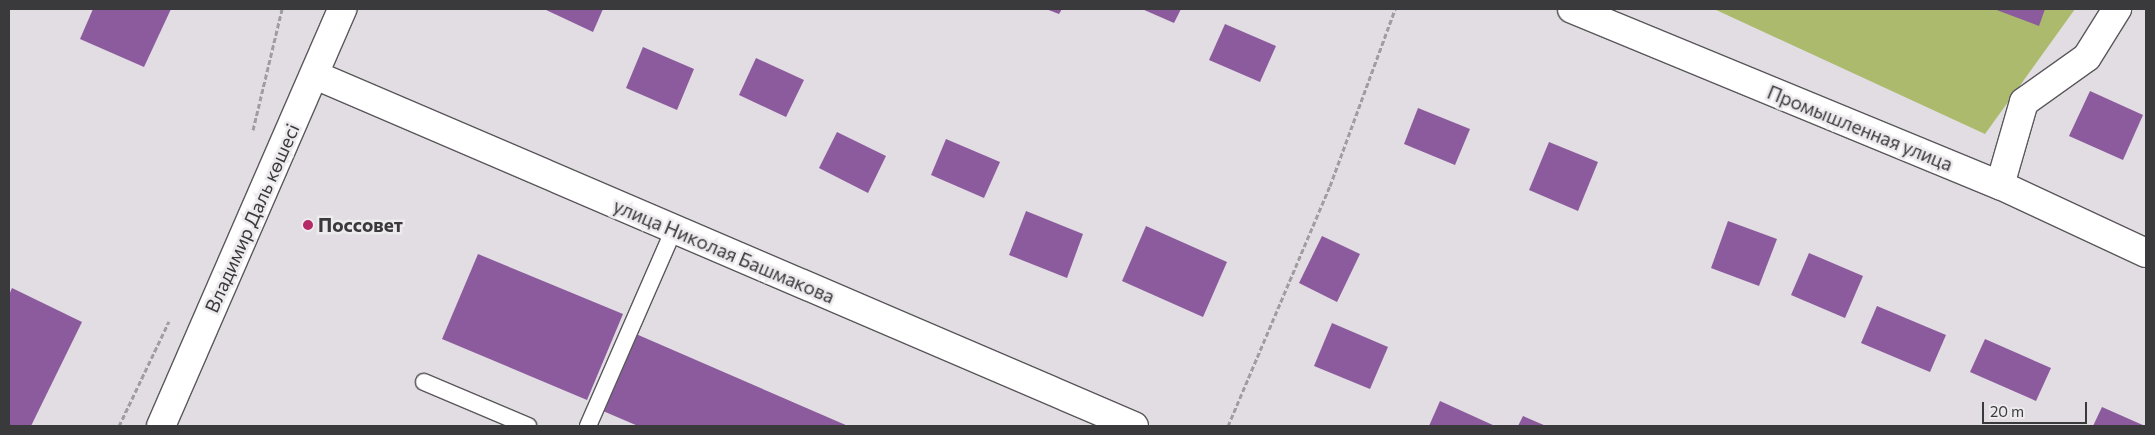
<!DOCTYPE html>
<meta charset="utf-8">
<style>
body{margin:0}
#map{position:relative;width:2155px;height:435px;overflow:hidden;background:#e1dde2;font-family:Commissioner,sans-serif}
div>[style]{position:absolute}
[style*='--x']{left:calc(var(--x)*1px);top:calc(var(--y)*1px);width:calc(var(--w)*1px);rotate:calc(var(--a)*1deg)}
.green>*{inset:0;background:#abba6c}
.building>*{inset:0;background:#8c5b9e}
.path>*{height:3px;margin-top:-1.5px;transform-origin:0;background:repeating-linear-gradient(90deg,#a09da1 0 5px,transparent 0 7.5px)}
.roads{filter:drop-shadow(1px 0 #5b585c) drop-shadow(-1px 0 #5b585c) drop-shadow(0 1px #5b585c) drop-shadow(0 -1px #5b585c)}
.service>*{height:16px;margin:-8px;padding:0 8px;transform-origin:8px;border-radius:8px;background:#fff}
.minor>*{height:28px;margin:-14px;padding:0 14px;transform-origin:14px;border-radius:14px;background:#fff}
.tertiary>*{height:28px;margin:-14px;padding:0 14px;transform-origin:14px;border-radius:14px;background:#fff}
.dots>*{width:14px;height:14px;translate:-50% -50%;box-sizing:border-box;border:2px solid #eeebef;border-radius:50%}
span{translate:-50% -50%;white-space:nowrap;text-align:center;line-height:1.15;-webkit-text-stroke:5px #eeebef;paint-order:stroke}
.street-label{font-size:19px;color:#3a393b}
.poi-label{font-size:19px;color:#3a393b;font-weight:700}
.left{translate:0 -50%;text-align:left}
.frame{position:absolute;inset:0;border:10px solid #3a393b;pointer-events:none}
.scale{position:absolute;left:1982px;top:402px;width:105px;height:22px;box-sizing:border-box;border:2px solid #3a393b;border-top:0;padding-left:6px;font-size:15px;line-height:18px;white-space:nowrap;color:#3a393b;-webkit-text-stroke:4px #eeebef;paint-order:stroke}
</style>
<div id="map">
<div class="green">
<div style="clip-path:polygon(1714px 9px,2075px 9px,1985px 134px)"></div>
</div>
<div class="building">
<div style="clip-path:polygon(93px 9px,171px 9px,144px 67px,80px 39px)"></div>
<div style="clip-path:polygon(544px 9px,603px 9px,593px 32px)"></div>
<div style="clip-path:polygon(1046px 9px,1062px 9px,1059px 14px)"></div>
<div style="clip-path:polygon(1142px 9px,1181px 9px,1174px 23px)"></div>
<div style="clip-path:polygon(1994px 9px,2045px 9px,2039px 26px)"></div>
<div style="clip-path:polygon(1225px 24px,1276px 46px,1260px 82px,1209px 60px)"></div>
<div style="clip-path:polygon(643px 47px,694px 69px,677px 110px,626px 88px)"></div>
<div style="clip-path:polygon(756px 58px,804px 80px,786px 117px,739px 95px)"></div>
<div style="clip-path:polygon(2090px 91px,2143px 115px,2123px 160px,2069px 136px)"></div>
<div style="clip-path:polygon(1418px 108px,1470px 129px,1455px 165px,1404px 144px)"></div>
<div style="clip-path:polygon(837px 132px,886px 156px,868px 193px,819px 168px)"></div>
<div style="clip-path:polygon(946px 139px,1000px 162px,984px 198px,931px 175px)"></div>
<div style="clip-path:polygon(1549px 142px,1598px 162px,1578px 211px,1529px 190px)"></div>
<div style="clip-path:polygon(1026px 211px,1083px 234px,1067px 278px,1009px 255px)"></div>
<div style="clip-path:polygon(1728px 221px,1777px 239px,1759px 286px,1711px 268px)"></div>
<div style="clip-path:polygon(1146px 226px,1227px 262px,1203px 317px,1122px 281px)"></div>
<div style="clip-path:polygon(1322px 236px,1360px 254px,1337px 302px,1299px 283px)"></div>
<div style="clip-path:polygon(1809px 253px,1863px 276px,1845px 318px,1791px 295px)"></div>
<div style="clip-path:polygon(478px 254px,623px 314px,587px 400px,442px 339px)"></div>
<div style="clip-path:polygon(12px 288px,82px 322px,31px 426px,9px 426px,9px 295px)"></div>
<div style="clip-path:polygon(1877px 306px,1946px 335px,1930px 372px,1861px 343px)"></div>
<div style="clip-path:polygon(1332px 323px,1388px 347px,1370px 389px,1314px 366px)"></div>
<div style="clip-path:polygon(636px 334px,848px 426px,638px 426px,603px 411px)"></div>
<div style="clip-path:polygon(1985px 339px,2051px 368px,2036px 401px,1970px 372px)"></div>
<div style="clip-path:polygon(1440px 401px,1495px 426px,1429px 426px)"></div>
<div style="clip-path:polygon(2102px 407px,2145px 426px,2093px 426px)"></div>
<div style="clip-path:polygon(1523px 416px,1546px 426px,1518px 426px)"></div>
</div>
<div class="path">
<div style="--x:253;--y:130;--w:124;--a:-76.5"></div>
<div style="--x:119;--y:426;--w:116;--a:-64.5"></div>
<div style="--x:1228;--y:426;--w:261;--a:-67"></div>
<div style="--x:1330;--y:186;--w:189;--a:-69.8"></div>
</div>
<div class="roads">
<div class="service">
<div style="--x:424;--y:382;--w:113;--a:22.9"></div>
<div style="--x:588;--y:426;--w:215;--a:-66.4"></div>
</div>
<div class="minor">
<div style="--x:1572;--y:9;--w:463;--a:22.4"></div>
<div style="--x:2000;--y:185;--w:161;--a:25"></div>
<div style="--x:315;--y:75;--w:891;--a:23.2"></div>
<div style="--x:2000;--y:185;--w:86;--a:-73.9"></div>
<div style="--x:2024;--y:102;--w:77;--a:-35.5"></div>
<div style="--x:2087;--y:57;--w:57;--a:-58"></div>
</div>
<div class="tertiary">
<div style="--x:161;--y:426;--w:455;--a:-66.5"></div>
</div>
</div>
<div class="dots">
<div style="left:308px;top:225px;background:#b42966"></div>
</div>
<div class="street-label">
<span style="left:1860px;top:128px;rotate:22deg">Промышленная улица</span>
<span style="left:252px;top:218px;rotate:-66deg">Владимир Даль көшесі</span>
<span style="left:724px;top:251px;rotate:23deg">улица Николая Башмакова</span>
</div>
<div class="poi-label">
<span class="left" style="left:318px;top:225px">Поссовет</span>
</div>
<div class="frame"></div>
<div class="scale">20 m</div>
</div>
